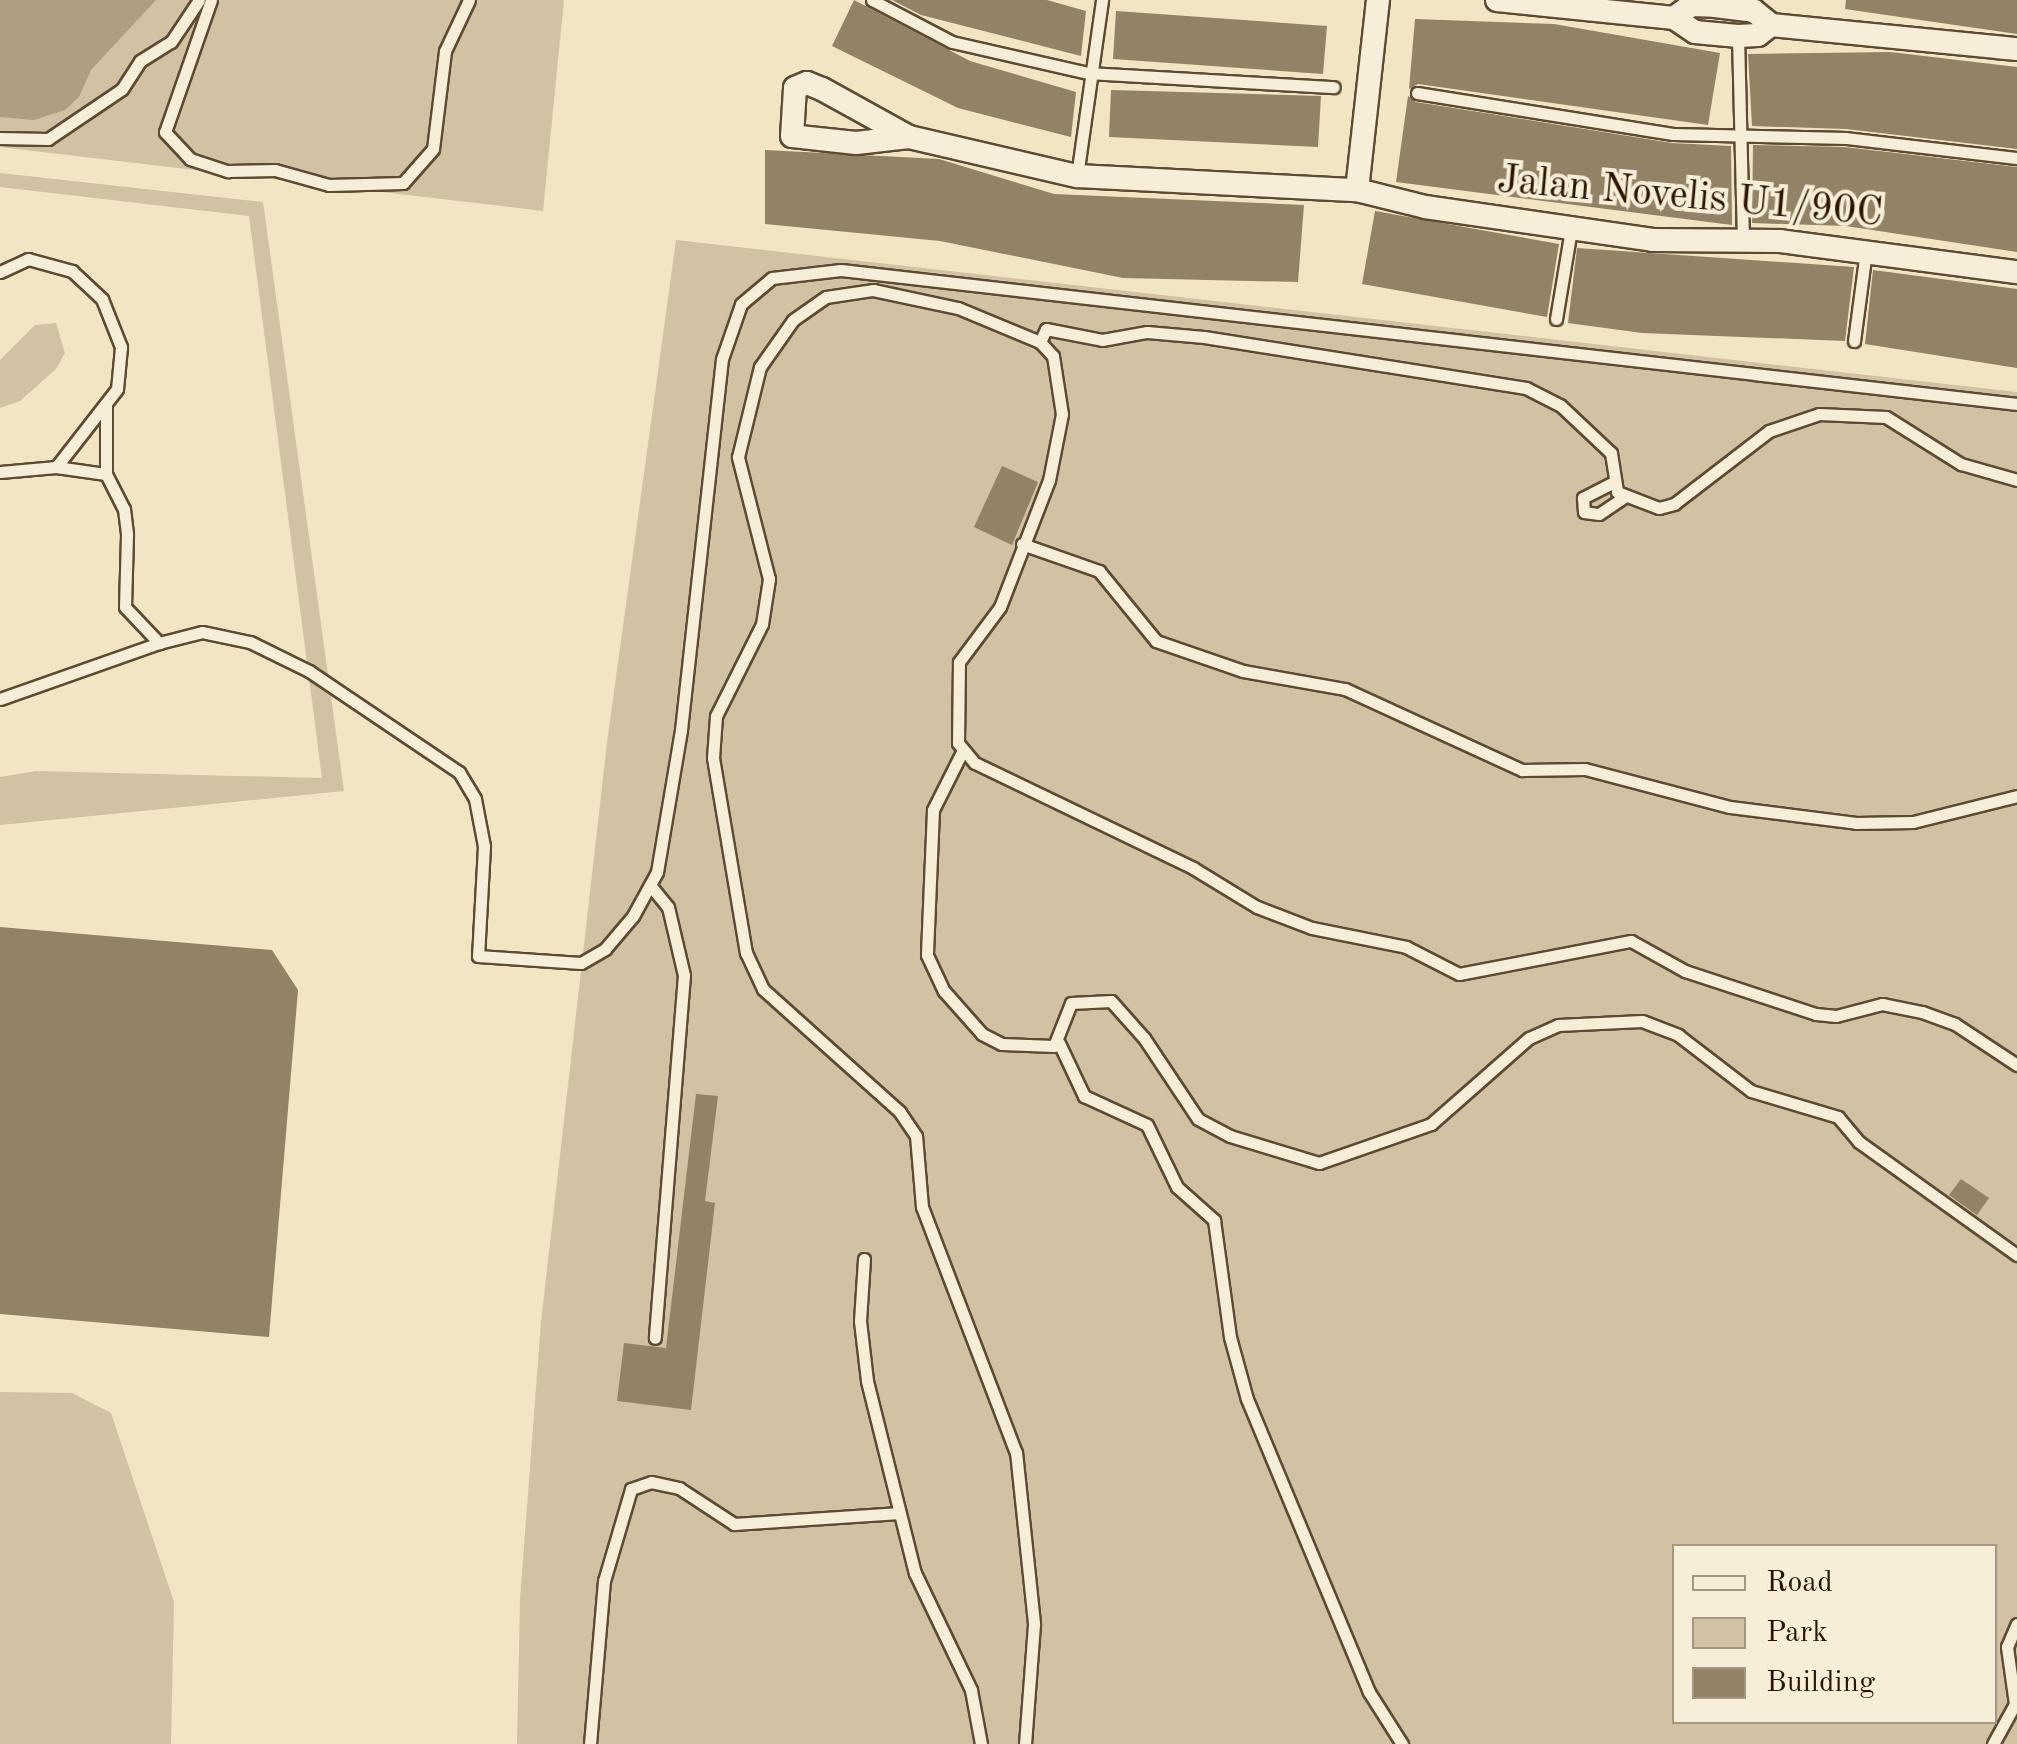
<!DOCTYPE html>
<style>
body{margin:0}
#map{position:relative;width:2017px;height:1744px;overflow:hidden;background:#f1e5c3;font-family:"Old Standard TT",serif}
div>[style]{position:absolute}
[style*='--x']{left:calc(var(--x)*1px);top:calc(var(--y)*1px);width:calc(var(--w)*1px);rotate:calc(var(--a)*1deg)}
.green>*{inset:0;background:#d0c2a2}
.water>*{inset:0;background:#ae9f81}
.building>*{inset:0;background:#928266}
.roads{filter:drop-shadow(2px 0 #5d4a32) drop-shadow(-2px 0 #5d4a32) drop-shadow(0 2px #5d4a32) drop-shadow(0 -2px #5d4a32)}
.service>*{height:11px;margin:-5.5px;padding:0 5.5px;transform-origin:5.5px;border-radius:5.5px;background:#f6eed8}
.minor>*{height:22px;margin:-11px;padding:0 11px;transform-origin:11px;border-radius:11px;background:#f6eed8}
span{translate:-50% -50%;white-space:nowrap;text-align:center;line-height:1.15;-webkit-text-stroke:8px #f6eed8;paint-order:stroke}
.street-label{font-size:40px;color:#2c1602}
.legend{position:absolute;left:1672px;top:1544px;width:325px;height:180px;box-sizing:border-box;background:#f6eed8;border:2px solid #a59882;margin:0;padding:12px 18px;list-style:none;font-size:30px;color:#2c1602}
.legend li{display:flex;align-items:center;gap:20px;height:50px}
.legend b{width:50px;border:2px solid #a59882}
</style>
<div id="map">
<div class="green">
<div style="clip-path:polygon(0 0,564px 0,543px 211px,0 147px)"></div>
<div style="clip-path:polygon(0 173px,263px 202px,344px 791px,0 825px,0 777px,36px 771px,322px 778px,249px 216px,0 187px)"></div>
<div style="clip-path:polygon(evenodd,676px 240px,2017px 392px,2017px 1744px,517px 1744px,520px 1599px,541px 1322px,607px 743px,676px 240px,1674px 1546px,1994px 1546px,1994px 1722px,1674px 1722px,1674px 1546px)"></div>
<div style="clip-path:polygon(56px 323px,65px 353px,56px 369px,20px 401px,0 408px,0 360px,35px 325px)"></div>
<div style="clip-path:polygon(0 1392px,72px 1393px,111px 1413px,174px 1602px,171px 1744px,0 1744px)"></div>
</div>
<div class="water">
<div style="clip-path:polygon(0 0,156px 0,91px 70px,79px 97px,65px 110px,34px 120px,0 117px)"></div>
</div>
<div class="building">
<div style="clip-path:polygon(854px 0,970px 61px,1076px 92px,1071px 137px,958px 108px,832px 46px)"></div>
<div style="clip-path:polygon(892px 0,1047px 0,1086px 11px,1081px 56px,921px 15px)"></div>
<div style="clip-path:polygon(1846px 0,2017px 0,2017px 34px,1845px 9px)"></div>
<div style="clip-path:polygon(1116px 11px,1327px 26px,1323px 74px,1113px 59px)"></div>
<div style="clip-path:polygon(1415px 19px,1554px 24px,1720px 53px,1708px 125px,1418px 84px,1409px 89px)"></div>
<div style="clip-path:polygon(1890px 52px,2017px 67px,2017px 149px,1846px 129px,1752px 126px,1748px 54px)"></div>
<div style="clip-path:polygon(1111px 90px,1321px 96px,1318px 147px,1109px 137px)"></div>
<div style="clip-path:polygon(1408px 96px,1416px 102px,1672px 143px,1731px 146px,1732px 225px,1396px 182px)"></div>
<div style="clip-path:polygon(1753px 145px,1845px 147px,2017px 167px,2017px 252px,1846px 226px,1752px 223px)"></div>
<div style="clip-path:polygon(765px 150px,939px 159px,1054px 194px,1304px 205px,1298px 282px,1123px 278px,940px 241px,765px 224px)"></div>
<div style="clip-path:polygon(1375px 211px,1559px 244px,1547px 317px,1362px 284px)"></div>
<div style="clip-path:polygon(1577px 248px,1854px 267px,1845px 341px,1642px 333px,1568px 323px)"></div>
<div style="clip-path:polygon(1873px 270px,2017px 289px,2017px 368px,1865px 344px)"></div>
<div style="clip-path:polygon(1002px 466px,1038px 482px,1012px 545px,974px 527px)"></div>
<div style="clip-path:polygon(0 927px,272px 950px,298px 990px,269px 1337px,0 1314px)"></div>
<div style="clip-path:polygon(696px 1094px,718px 1096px,705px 1201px,715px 1203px,691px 1410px,617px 1401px,624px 1343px,666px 1348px)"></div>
<div style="clip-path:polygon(1961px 1179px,1989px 1198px,1977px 1215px,1949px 1195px)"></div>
</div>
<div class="roads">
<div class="service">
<div style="--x:211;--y:0;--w:140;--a:109.2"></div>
<div style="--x:165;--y:132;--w:37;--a:47"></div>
<div style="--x:190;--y:159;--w:40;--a:18"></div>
<div style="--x:228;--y:171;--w:47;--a:-1.2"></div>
<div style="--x:275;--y:170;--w:56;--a:15.5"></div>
<div style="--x:329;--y:185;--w:74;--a:-1.5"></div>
<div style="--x:403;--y:183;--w:45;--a:-48.6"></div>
<div style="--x:433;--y:149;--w:99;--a:-83"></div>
<div style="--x:445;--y:51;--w:56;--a:-64.8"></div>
<div style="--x:872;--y:0;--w:90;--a:27.7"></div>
<div style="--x:952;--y:42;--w:140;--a:12.8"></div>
<div style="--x:1089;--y:73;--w:245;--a:3.3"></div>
<div style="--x:1738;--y:36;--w:206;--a:88.6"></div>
<div style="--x:1417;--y:93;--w:259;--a:9.1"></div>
<div style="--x:1673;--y:134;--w:173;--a:1.3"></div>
<div style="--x:1846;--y:138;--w:172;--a:6.7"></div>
<div style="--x:0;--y:138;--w:48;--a:1.2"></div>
<div style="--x:48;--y:139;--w:89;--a:-34"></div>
<div style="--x:122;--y:89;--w:33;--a:-57"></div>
<div style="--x:140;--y:61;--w:36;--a:-32"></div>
<div style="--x:171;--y:42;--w:50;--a:-56.3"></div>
<div style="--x:1077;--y:176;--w:178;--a:-81.9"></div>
<div style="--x:0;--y:272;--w:31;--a:-25"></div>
<div style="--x:28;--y:259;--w:46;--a:15.3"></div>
<div style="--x:72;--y:271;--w:41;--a:43"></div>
<div style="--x:102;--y:299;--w:52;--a:68.4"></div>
<div style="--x:121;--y:347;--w:42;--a:95.4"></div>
<div style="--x:117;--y:389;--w:99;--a:128"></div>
<div style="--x:56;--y:467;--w:56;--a:174.9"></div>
<div style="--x:1556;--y:319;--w:91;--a:-80.5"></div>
<div style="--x:1854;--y:341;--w:91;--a:-82.4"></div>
<div style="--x:1040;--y:342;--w:14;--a:-65"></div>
<div style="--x:1046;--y:329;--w:57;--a:11.1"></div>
<div style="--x:1102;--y:340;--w:46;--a:-10.1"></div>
<div style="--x:1147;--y:332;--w:57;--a:5"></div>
<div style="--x:1204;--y:337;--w:326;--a:9"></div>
<div style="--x:1526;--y:388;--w:38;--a:27"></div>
<div style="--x:1560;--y:405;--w:70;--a:43.3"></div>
<div style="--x:1611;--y:453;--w:39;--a:81"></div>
<div style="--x:1617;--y:492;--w:45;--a:20.9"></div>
<div style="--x:1659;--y:508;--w:16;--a:-15"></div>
<div style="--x:1674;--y:504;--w:120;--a:-37.5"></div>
<div style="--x:1769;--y:431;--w:53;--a:-18.8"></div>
<div style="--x:1819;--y:414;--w:67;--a:2.6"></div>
<div style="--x:1886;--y:417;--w:89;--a:32.1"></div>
<div style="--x:1961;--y:464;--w:58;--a:15.9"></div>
<div style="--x:106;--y:406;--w:68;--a:90"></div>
<div style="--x:106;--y:474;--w:39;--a:63"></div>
<div style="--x:124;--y:509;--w:26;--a:83"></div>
<div style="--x:127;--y:535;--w:72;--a:91.6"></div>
<div style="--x:125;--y:607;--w:50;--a:46.6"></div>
<div style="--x:159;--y:643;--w:44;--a:-14.3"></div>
<div style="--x:202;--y:632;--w:49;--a:11.8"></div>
<div style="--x:250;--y:642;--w:66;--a:26.2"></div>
<div style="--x:309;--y:671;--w:181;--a:34"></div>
<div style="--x:459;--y:772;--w:31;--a:59"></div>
<div style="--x:475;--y:799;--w:48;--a:79.2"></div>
<div style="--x:484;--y:846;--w:110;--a:93.1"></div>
<div style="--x:478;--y:956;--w:103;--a:3.9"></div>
<div style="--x:581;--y:963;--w:28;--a:-30"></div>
<div style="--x:605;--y:949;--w:43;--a:-49.7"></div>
<div style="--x:633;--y:916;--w:50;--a:-61.4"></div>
<div style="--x:657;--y:872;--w:144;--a:-80.4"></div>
<div style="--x:681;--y:730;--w:373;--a:-83.7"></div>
<div style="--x:722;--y:359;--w:58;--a:-70.9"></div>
<div style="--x:741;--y:304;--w:40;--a:-40"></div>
<div style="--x:772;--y:278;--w:69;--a:-6.6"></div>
<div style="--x:841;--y:270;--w:1184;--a:6.5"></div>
<div style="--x:56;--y:467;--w:50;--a:8"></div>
<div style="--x:1614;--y:482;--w:35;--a:153"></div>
<div style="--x:1583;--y:498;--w:14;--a:86"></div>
<div style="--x:1584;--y:512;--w:15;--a:8"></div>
<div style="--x:1599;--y:514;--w:30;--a:-34"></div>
<div style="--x:1022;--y:544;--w:82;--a:19.3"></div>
<div style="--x:1099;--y:571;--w:90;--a:50.8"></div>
<div style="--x:1156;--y:641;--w:92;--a:19"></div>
<div style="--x:1243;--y:671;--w:104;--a:10"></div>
<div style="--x:1345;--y:689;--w:195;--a:24.6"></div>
<div style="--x:1522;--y:770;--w:63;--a:-0.9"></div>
<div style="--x:1585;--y:769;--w:150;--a:14.7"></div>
<div style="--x:1730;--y:807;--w:127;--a:7.2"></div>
<div style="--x:1856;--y:823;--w:57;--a:-1"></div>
<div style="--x:1913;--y:822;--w:107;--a:-14"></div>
<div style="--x:0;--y:699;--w:169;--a:-19.4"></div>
<div style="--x:961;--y:754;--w:63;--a:116.6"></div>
<div style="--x:933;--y:810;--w:145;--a:92.4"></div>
<div style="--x:927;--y:955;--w:40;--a:65"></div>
<div style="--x:944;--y:991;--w:57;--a:48.5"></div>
<div style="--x:982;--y:1034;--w:22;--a:27"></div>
<div style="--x:1002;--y:1044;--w:52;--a:2.2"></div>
<div style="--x:1054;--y:1046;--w:46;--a:-68.4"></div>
<div style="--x:1071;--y:1003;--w:40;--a:-2.9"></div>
<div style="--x:1111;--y:1001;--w:50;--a:48.3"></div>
<div style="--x:1144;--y:1038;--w:97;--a:56.3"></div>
<div style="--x:1198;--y:1119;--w:36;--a:28"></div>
<div style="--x:1230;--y:1136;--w:93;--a:16.9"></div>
<div style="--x:1319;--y:1163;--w:119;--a:-19.2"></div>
<div style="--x:1431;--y:1124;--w:130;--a:-41.3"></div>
<div style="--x:1529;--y:1038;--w:32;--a:-24"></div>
<div style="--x:1558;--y:1025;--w:84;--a:-2.7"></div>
<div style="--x:1642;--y:1021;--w:39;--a:21"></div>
<div style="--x:1678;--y:1035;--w:92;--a:37.5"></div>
<div style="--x:1751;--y:1091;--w:91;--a:16.6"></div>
<div style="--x:1838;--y:1117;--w:33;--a:50"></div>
<div style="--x:1859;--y:1142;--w:194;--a:35.6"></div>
<div style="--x:650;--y:885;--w:28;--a:51"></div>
<div style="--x:668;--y:907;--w:70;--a:76.8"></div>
<div style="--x:684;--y:975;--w:364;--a:94.6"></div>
<div style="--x:1059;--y:1043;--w:59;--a:64.7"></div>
<div style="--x:1084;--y:1096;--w:69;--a:24.7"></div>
<div style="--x:1147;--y:1125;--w:69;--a:64.2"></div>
<div style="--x:1177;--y:1187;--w:50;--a:41.7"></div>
<div style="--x:1214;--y:1220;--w:118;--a:82.2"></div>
<div style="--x:1230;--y:1337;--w:64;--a:74.7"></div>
<div style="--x:1247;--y:1399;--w:317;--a:67.4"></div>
<div style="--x:1369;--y:1692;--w:62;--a:57.6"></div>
<div style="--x:864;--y:1259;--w:62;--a:93.7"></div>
<div style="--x:860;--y:1321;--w:60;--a:83.3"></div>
<div style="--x:867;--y:1381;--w:198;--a:76"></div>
<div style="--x:915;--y:1573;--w:130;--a:64.4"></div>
<div style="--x:971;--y:1690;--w:55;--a:79.5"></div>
<div style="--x:590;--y:1744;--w:164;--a:-85.1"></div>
<div style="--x:604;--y:1581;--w:96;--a:-73.6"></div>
<div style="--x:631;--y:1489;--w:21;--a:-19"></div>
<div style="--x:651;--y:1482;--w:29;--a:12"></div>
<div style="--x:679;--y:1488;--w:66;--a:33.2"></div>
<div style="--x:734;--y:1524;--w:166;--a:-3.8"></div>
<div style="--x:1025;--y:1744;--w:121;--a:-85.7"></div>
<div style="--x:1034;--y:1623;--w:171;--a:-96"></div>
<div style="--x:1016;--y:1453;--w:263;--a:-110.9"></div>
<div style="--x:922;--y:1207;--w:71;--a:-94.8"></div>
<div style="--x:916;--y:1136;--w:29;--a:-124"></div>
<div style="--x:900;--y:1112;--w:184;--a:-138.1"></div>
<div style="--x:763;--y:989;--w:40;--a:-115"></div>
<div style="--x:746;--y:953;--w:198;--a:-99.6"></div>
<div style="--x:713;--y:758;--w:42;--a:-85.9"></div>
<div style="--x:716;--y:716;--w:103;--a:-63.4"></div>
<div style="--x:762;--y:624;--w:46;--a:-81.2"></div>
<div style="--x:769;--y:579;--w:126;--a:-104.3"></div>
<div style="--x:738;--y:457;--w:93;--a:-76.3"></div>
<div style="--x:760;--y:367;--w:57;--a:-54.9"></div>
<div style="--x:793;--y:320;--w:40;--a:-34.9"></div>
<div style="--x:826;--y:297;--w:48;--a:-8.5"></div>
<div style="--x:873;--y:290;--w:87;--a:12"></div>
<div style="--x:958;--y:308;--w:89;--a:22.5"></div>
<div style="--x:1040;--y:342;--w:19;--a:47"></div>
<div style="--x:1053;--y:356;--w:59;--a:81.2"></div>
<div style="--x:1062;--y:414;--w:67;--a:101.1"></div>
<div style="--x:1049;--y:480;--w:136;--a:111.1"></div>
<div style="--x:1000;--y:607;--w:69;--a:126.7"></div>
<div style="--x:959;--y:662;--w:81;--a:90.7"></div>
<div style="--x:958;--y:743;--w:26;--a:50"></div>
<div style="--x:975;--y:763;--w:242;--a:25.7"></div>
<div style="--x:1193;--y:868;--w:75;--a:31.4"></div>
<div style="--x:1257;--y:907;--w:59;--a:20.9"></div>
<div style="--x:1312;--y:928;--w:96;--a:11.4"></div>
<div style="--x:1406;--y:947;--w:59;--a:27"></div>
<div style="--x:1459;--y:974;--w:175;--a:-10.9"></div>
<div style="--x:1631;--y:941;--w:62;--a:29.1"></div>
<div style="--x:1685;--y:971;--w:138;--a:18.2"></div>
<div style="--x:1816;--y:1014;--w:20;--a:6"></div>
<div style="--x:1836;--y:1016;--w:48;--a:-14.6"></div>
<div style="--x:1882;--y:1004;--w:41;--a:11.3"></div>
<div style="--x:1922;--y:1012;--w:35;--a:20"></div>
<div style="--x:1955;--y:1024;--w:74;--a:33.5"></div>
<div style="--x:1993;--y:1744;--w:46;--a:-61.2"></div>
<div style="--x:2015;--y:1704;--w:58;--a:-98"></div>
<div style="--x:2007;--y:1647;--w:25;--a:-67"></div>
</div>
<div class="minor">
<div style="--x:1497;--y:0;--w:178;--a:5.8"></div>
<div style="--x:1674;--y:18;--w:25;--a:34"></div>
<div style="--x:1695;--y:32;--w:43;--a:5.3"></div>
<div style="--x:1738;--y:36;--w:20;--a:-3"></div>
<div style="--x:1758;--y:35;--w:16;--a:-38"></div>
<div style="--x:1674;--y:18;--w:21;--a:-37"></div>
<div style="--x:1691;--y:5;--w:24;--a:2"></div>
<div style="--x:1715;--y:6;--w:39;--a:7"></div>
<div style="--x:1754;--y:11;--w:22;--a:39"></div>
<div style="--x:1771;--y:25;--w:247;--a:5.6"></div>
<div style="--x:909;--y:137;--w:53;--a:173.5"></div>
<div style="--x:856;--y:143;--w:64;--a:-173.8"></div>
<div style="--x:792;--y:136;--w:48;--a:-86.4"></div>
<div style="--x:795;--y:88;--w:13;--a:-23"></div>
<div style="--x:807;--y:83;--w:16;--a:22"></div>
<div style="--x:822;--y:89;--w:99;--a:28.9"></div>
<div style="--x:909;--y:137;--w:172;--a:13.1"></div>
<div style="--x:1077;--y:176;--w:280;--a:2.9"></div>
<div style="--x:1357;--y:190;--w:70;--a:14"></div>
<div style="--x:1425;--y:207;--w:230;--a:8.2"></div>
<div style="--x:1653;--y:240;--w:127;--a:0.5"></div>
<div style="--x:1780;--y:241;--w:239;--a:7.5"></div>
<div style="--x:1357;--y:190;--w:191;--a:-83.7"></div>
</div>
</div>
<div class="street-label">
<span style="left:1690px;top:198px;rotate:5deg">Jalan Novelis U1/90C</span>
</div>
<ul class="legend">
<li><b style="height:12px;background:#f6eed8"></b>Road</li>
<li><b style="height:28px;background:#d0c2a2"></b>Park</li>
<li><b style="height:28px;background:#928266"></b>Building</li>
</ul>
</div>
